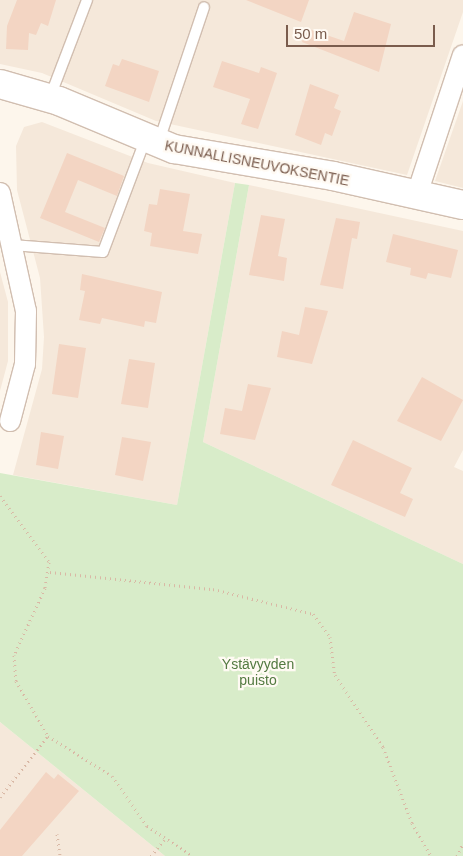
<!DOCTYPE html>
<meta charset="utf-8">
<style>
body{margin:0}
#map{position:relative;width:463px;height:856px;overflow:hidden;background:#fdf6ec;font-family:Helvetica,sans-serif}
div>[style]{position:absolute}
[style*='--x']{left:calc(var(--x)*1px);top:calc(var(--y)*1px);width:calc(var(--w)*1px);rotate:calc(var(--a)*1deg)}
.residential>*{inset:0;background:#f5e8da}
.green>*{inset:0;background:#d8ecc9}
.building>*{inset:0;background:#f3d5c3}
.path>*{height:3px;margin-top:-1.5px;transform-origin:0;background:repeating-linear-gradient(90deg,#d9b8a5 0 1px,transparent 0 5px)}
.roads{filter:drop-shadow(1px 0 #d1beb0) drop-shadow(-1px 0 #d1beb0) drop-shadow(0 1px #d1beb0) drop-shadow(0 -1px #d1beb0)}
.lane>*{height:10px;margin:-5px;padding:0 5px;transform-origin:5px;border-radius:5px;background:#fff}
.street>*{height:20px;margin:-10px;padding:0 10px;transform-origin:10px;border-radius:10px;background:#fff}
.secondary>*{height:28px;margin:-14px;padding:0 14px;transform-origin:14px;border-radius:14px;background:#fff}
span{translate:-50% -50%;white-space:nowrap;text-align:center;line-height:1.15;-webkit-text-stroke:4.5px #fffaf3;paint-order:stroke}
.street-label{font-size:14px;color:#7a5c4d}
.park-label{font-size:14px;color:#537a41}
.scale{position:absolute;left:286px;top:25px;width:149px;height:22px;box-sizing:border-box;border:2px solid #7a5c4d;border-top:0;padding-left:6px;font-size:15px;line-height:18px;white-space:nowrap;color:#7a5c4d;-webkit-text-stroke:4px #fffaf3;paint-order:stroke}
</style>
<div id="map">
<div class="residential">
<div style="clip-path:polygon(0 0,463px 0,463px 12px,407px 175px,156px 121px,42px 73px,0 64px)"></div>
<div style="clip-path:polygon(463px 101px,463px 188px,435px 181px)"></div>
<div style="clip-path:polygon(42px 122px,148px 163px,235px 183px,177px 505px,13px 475px,42px 369px,44px 337px,40px 278px,17px 190px,16px 146px,24px 127px)"></div>
<div style="clip-path:polygon(249px 185px,463px 231px,463px 450px,454px 467px,463px 471px,463px 564px,203px 442px)"></div>
<div style="clip-path:polygon(0 272px,8px 302px,8px 361px,0 391px)"></div>
<div style="clip-path:polygon(0 722px,165px 856px,0 856px)"></div>
</div>
<div class="green">
<div style="clip-path:polygon(235px 183px,249px 185px,203px 442px,463px 564px,463px 856px,165px 856px,0 722px,0 473px,177px 505px)"></div>
</div>
<div class="building">
<div style="clip-path:polygon(17px 0,56px 0,48px 26px,41px 23px,36px 35px,29px 33px,28px 50px,6px 49px,7px 26px)"></div>
<div style="clip-path:polygon(246px 0,309px 0,301px 22px)"></div>
<div style="clip-path:polygon(354px 12px,391px 24px,379px 72px,302px 42px,306px 28px,344px 41px)"></div>
<div style="clip-path:polygon(122px 59px,159px 71px,149px 102px,105px 86px,113px 64px,119px 66px)"></div>
<div style="clip-path:polygon(222px 61px,259px 73px,261px 67px,277px 73px,258px 129px,241px 124px,250px 99px,213px 87px)"></div>
<div style="clip-path:polygon(310px 84px,339px 95px,334px 108px,341px 111px,332px 136px,325px 133px,321px 145px,295px 135px)"></div>
<div style="clip-path:polygon(67px 153px,124px 176px,117px 196px,78px 180px,65px 212px,105px 228px,99px 242px,40px 218px)"></div>
<div style="clip-path:polygon(160px 189px,190px 194px,183px 231px,202px 234px,198px 254px,150px 246px,152px 233px,144px 231px,149px 204px,157px 205px)"></div>
<div style="clip-path:polygon(261px 215px,285px 219px,278px 256px,287px 258px,284px 281px,249px 275px)"></div>
<div style="clip-path:polygon(336px 218px,360px 222px,357px 239px,352px 238px,343px 289px,320px 285px)"></div>
<div style="clip-path:polygon(393px 234px,458px 250px,451px 278px,428px 273px,426px 279px,410px 275px,411px 268px,386px 262px)"></div>
<div style="clip-path:polygon(82px 274px,162px 292px,156px 323px,145px 321px,144px 327px,102px 318px,100px 324px,79px 320px,85px 291px,80px 290px)"></div>
<div style="clip-path:polygon(305px 307px,328px 311px,312px 364px,277px 357px,282px 331px,299px 335px)"></div>
<div style="clip-path:polygon(59px 344px,86px 348px,78px 398px,52px 394px)"></div>
<div style="clip-path:polygon(129px 359px,155px 363px,148px 408px,121px 404px)"></div>
<div style="clip-path:polygon(422px 377px,463px 400px,441px 441px,397px 421px)"></div>
<div style="clip-path:polygon(248px 384px,271px 388px,255px 440px,220px 434px,225px 408px,242px 411px)"></div>
<div style="clip-path:polygon(41px 432px,64px 436px,58px 469px,36px 465px)"></div>
<div style="clip-path:polygon(122px 437px,151px 442px,143px 481px,115px 475px)"></div>
<div style="clip-path:polygon(353px 440px,412px 468px,400px 493px,413px 499px,405px 517px,331px 485px)"></div>
<div style="clip-path:polygon(46px 772px,54px 779px,58px 774px,79px 791px,22px 856px,0 856px,0 830px)"></div>
</div>
<div class="path">
<div style="--x:0;--y:496;--w:82;--a:53.4"></div>
<div style="--x:49;--y:562;--w:26;--a:99"></div>
<div style="--x:45;--y:588;--w:74;--a:114.8"></div>
<div style="--x:14;--y:655;--w:26;--a:86"></div>
<div style="--x:16;--y:681;--w:64;--a:59.8"></div>
<div style="--x:48;--y:736;--w:75;--a:32"></div>
<div style="--x:112;--y:776;--w:61;--a:55"></div>
<div style="--x:147;--y:826;--w:55;--a:33.1"></div>
<div style="--x:50;--y:572;--w:164;--a:6"></div>
<div style="--x:213;--y:589;--w:103;--a:14"></div>
<div style="--x:313;--y:614;--w:29;--a:54"></div>
<div style="--x:330;--y:637;--w:38;--a:83"></div>
<div style="--x:335;--y:675;--w:87;--a:56.3"></div>
<div style="--x:383;--y:747;--w:81;--a:69.1"></div>
<div style="--x:412;--y:823;--w:38;--a:60"></div>
<div style="--x:0;--y:797;--w:78;--a:-51.8"></div>
<div style="--x:57;--y:834;--w:22;--a:82"></div>
<div style="--x:151;--y:856;--w:21;--a:-51"></div>
<div style="--x:457;--y:856;--w:14;--a:-65"></div>
</div>
<div class="roads">
<div class="lane">
<div style="--x:50;--y:97;--w:104;--a:-69.1"></div>
<div style="--x:159;--y:141;--w:141;--a:-71.4"></div>
<div style="--x:12;--y:245;--w:91;--a:4.4"></div>
<div style="--x:103;--y:252;--w:120;--a:-69.4"></div>
</div>
<div class="street">
<div style="--x:0;--y:193;--w:121;--a:77.6"></div>
<div style="--x:26;--y:311;--w:53;--a:91.1"></div>
<div style="--x:25;--y:364;--w:59;--a:104.7"></div>
<div style="--x:417;--y:194;--w:146;--a:-71.7"></div>
</div>
<div class="secondary">
<div style="--x:0;--y:84;--w:61;--a:16.1"></div>
<div style="--x:59;--y:101;--w:125;--a:22.7"></div>
<div style="--x:174;--y:149;--w:161;--a:9.6"></div>
<div style="--x:333;--y:176;--w:133;--a:12.6"></div>
</div>
</div>
<div class="street-label">
<span style="left:257px;top:163px;rotate:11deg">KUNNALLISNEUVOKSENTIE</span>
</div>
<div class="park-label">
<span style="left:258px;top:672px">Ystävyyden<br>puisto</span>
</div>
<div class="scale">50 m</div>
</div>
